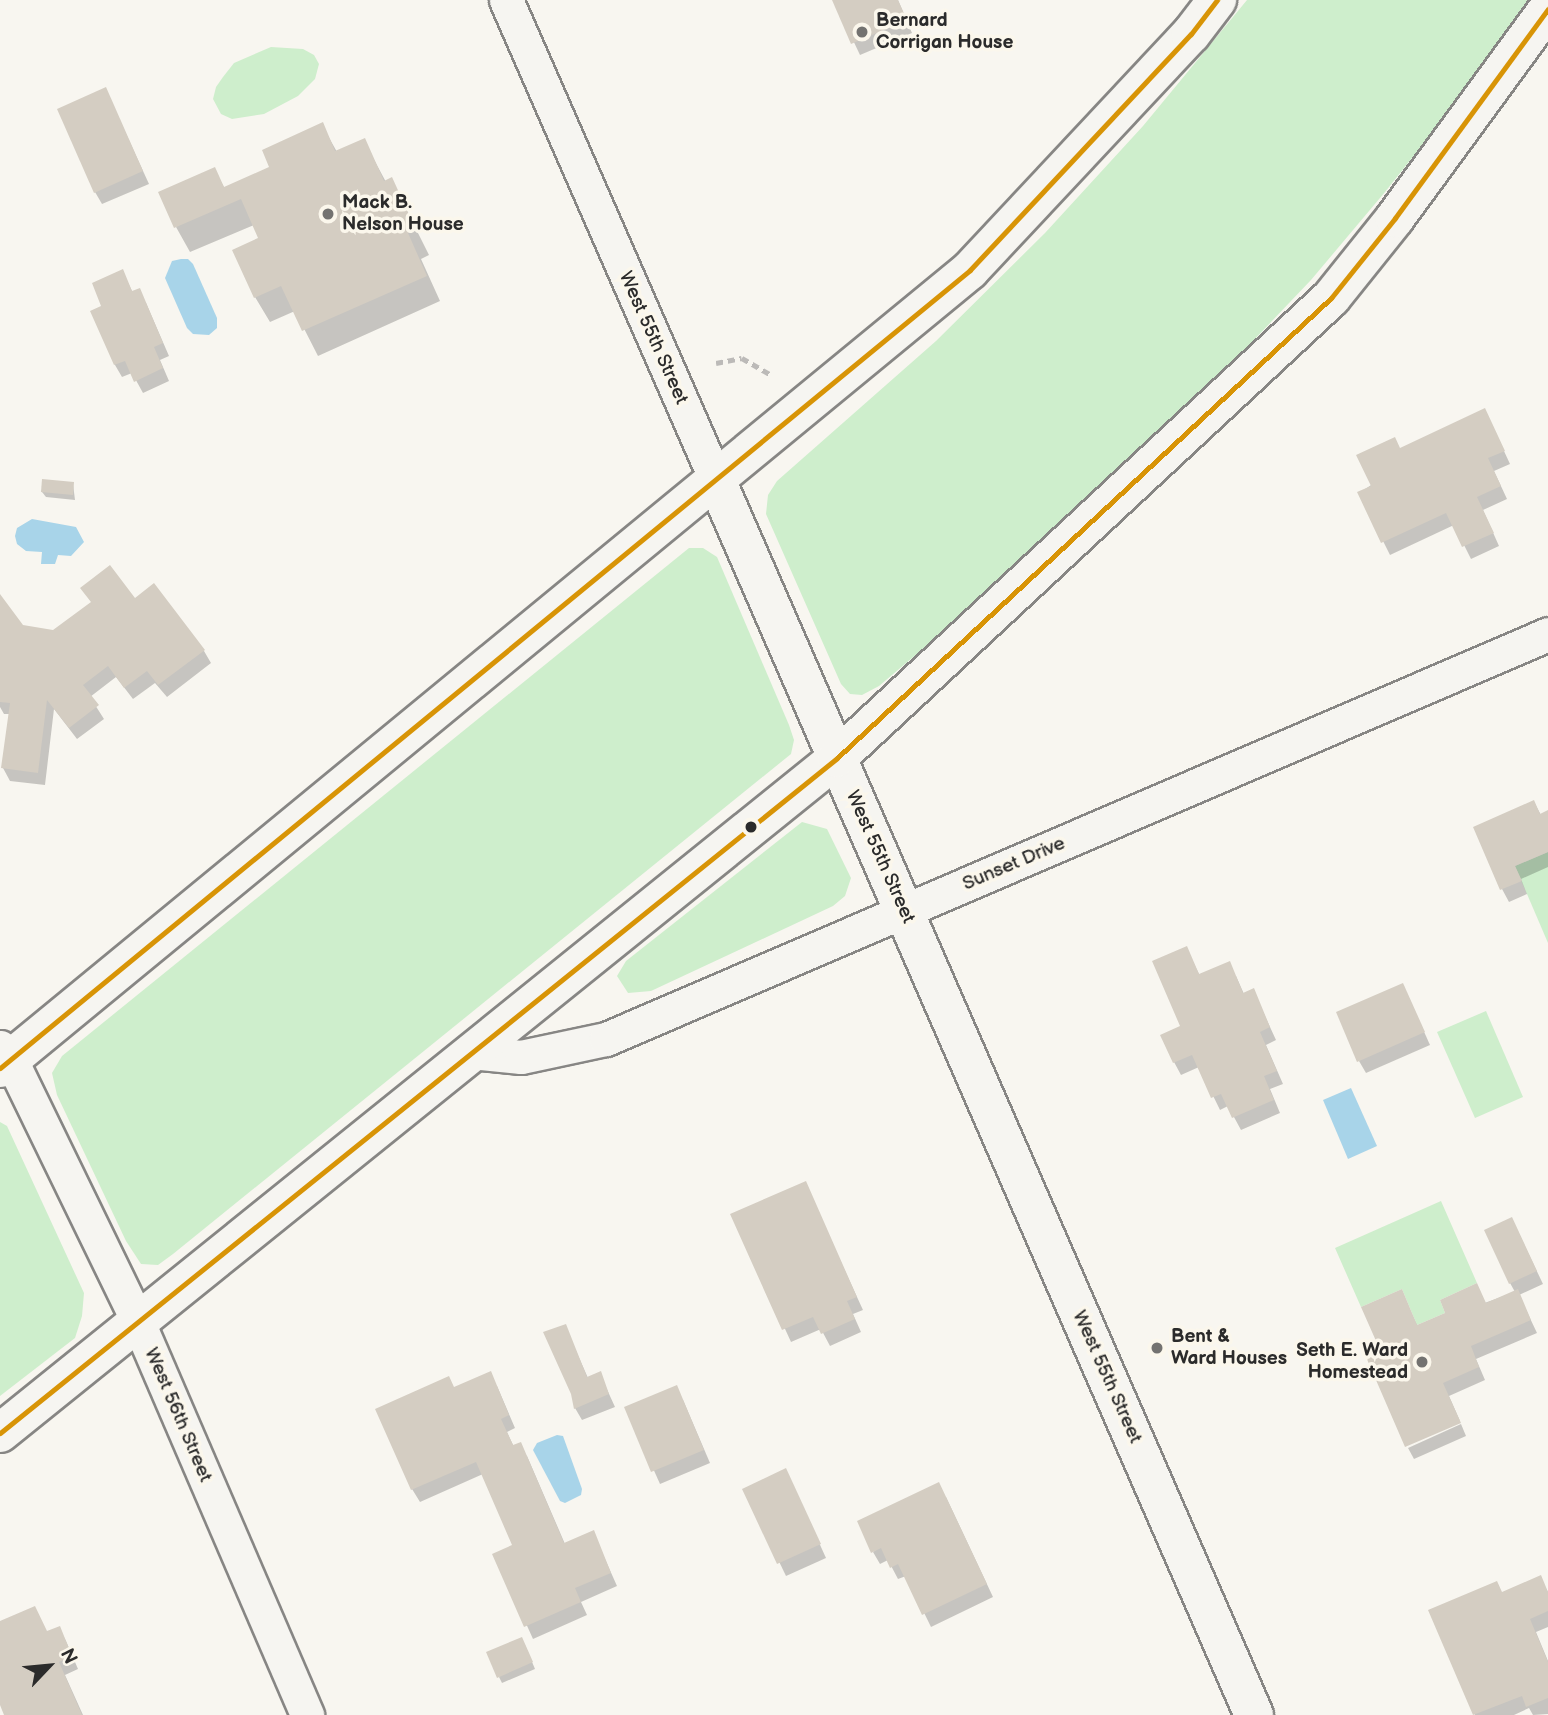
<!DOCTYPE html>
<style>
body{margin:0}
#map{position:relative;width:1548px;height:1715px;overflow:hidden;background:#f8f6f0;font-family:"Balsamiq Sans",sans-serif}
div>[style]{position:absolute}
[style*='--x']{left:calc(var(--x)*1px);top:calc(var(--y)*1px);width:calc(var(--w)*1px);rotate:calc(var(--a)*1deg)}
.green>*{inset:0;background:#ceeecc}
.water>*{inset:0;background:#a8d4e9}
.shadow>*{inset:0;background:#0003}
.building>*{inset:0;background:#d4cdc2}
.path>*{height:4.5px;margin-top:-2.25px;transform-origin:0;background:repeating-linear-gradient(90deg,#bcbab8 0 7px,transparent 0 12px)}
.roads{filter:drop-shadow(2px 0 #878684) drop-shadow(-2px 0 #878684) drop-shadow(0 2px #878684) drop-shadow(0 -2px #878684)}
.minor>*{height:33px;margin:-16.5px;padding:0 16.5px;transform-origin:16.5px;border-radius:16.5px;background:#f6f5f1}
.secondary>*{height:38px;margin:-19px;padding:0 19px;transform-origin:19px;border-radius:19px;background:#f6f5f1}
.primary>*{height:38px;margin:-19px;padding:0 19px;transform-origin:19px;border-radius:19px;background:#f6f5f1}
.bus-1>*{height:5px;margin:-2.5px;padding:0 2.5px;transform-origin:2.5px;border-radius:2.5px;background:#d89406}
.dots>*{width:19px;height:19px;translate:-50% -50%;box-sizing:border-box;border:4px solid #fbf7ec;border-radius:50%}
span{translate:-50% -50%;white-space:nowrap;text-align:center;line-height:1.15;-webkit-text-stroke:7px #fbf7ec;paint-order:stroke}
.poi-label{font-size:19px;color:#2b2b2b;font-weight:700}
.left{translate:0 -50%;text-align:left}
.right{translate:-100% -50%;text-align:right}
.street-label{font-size:19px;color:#2b2b2b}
.north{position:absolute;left:14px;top:1631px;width:70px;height:70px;-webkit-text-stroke:5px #fbf7ec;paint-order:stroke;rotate:64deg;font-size:19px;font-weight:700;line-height:28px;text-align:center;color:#2b2b2b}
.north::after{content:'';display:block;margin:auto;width:24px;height:32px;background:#2b2b2b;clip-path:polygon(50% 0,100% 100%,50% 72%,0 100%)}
</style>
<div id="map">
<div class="green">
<div style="clip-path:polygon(1247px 0,1530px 0,1461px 96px,1385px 192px,1311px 280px,1187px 410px,1068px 526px,879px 686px,862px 695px,850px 694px,841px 684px,766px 514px,768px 495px,777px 481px,936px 341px,1045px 233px,1143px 126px)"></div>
<div style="clip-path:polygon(271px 47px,303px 49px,314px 55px,319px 64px,315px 79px,298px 96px,264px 114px,232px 119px,221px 114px,213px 99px,216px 87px,223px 77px,234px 63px)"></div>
<div style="clip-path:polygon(689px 548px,703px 548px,717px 557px,789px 725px,794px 740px,791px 754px,173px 1254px,158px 1265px,141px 1264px,126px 1241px,57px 1095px,52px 1073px,62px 1056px)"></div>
<div style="clip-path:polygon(802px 822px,827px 829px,851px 878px,845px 896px,833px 906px,651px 991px,628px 993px,617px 976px,626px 961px)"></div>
<div style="clip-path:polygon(1548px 852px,1548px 943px,1515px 866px)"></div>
<div style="clip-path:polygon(1486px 1011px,1523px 1097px,1475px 1118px,1437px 1032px)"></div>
<div style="clip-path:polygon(0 1122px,7px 1126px,84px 1293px,82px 1316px,75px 1338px,0 1396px)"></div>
<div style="clip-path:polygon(1441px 1201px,1477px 1283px,1440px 1300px,1445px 1313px,1417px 1325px,1402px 1289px,1361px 1307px,1335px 1248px)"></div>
</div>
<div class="water">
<div style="clip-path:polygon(181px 259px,188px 259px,193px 264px,217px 318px,217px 328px,209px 335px,193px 334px,187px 328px,165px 278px,172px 261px)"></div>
<div style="clip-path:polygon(32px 519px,76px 527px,84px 542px,71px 556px,58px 555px,55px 564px,41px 564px,42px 552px,26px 551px,17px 544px,15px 536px,17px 528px)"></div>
<div style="clip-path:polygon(1351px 1088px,1377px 1146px,1348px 1159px,1323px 1100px)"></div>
<div style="clip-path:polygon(557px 1435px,563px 1436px,582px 1489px,581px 1495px,565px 1503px,560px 1501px,533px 1450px,537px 1443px)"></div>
</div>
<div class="shadow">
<div style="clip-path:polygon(834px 0,898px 0,912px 33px,860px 55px)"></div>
<div style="clip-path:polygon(106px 90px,149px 184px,102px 204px,95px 192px)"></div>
<div style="clip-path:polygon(322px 125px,337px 152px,364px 141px,386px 182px,391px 179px,429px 255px,421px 259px,440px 301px,318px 356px,295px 311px,270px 322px,255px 297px,260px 239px,254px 225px,190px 252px,176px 227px,214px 169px,225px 189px,271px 168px)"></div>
<div style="clip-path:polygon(122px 271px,133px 293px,146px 303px,169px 356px,160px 360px,169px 381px,143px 393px,132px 373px,122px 377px,115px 365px,104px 307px)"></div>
<div style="clip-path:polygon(1485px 410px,1510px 464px,1494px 471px,1507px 499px,1483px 510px,1499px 546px,1471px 559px,1454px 525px,1390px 555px,1359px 493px)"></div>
<div style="clip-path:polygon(73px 484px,75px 500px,46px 497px,42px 492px)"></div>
<div style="clip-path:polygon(82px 588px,134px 600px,204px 651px,211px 663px,167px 697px,155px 683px,133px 699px,116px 677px,90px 697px,104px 719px,77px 739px,54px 709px,45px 785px,10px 781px,3px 768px,10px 714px,4px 714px,0 707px,0 597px,22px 626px,53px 632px,92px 603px)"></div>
<div style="clip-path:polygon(1534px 802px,1541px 815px,1548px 812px,1548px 867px,1521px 879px,1527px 894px,1509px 902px,1502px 889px)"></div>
<div style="clip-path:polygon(1186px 948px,1200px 976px,1236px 976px,1244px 994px,1253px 990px,1276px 1040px,1266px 1045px,1283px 1084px,1270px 1089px,1280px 1113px,1241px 1130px,1228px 1106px,1220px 1110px,1199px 1067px,1181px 1075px,1174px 1062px,1182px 1027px)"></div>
<div style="clip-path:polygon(1409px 998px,1430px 1045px,1366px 1073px,1359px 1061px)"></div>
<div style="clip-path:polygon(805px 1184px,863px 1310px,853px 1314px,861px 1332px,830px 1346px,821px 1329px,791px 1342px,733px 1215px)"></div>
<div style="clip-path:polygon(1512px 1219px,1543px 1284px,1519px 1295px,1537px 1333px,1476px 1359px,1485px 1380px,1449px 1396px,1460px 1421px,1382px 1351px,1401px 1291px,1418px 1327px,1515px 1292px,1510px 1283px)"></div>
<div style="clip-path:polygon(565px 1326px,588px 1378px,600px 1374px,615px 1407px,582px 1420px,575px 1408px)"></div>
<div style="clip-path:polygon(497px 1386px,515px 1428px,507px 1432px,514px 1447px,527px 1456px,565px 1544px,593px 1532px,617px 1586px,581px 1602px,587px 1615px,533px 1639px,495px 1555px,514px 1546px,483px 1474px,420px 1502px,412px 1489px,455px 1389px)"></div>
<div style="clip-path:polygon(683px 1400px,710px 1463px,660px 1484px,626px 1408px)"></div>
<div style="clip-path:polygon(1461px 1424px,1466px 1436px,1414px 1459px,1408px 1448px)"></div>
<div style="clip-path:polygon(792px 1483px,826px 1558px,786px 1576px,744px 1489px)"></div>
<div style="clip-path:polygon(946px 1497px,993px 1597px,931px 1627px,906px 1576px,898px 1579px,888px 1560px,880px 1564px,873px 1552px)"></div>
<div style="clip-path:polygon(1540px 1578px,1548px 1592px,1548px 1627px,1536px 1632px,1548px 1661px,1548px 1714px,1533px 1715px,1529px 1708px,1514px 1715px,1475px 1715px,1430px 1611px,1502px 1594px)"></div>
<div style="clip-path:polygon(35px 1608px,47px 1633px,59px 1628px,66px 1641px,78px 1669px,65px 1675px,83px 1715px,6px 1715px,0 1700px,0 1623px)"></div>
<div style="clip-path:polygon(525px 1645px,535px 1669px,502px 1683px,499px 1677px)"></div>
</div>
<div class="building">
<div style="clip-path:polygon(832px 0,898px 0,907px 20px,851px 44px)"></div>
<div style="clip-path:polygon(106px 87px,143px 171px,94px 193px,57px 109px)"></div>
<div style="clip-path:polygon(323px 122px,335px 151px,365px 138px,384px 181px,392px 177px,416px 230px,408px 233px,427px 276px,302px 331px,281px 286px,254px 298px,232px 250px,258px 238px,241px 199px,174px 228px,158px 192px,215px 167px,224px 187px,269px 167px,262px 150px)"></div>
<div style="clip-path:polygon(123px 269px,132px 291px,140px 288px,163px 343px,154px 347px,163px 368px,134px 382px,125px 361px,114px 365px,90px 311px,101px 306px,92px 283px)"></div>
<div style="clip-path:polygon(1485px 408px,1505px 451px,1488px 458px,1501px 486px,1477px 497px,1494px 533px,1462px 547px,1446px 513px,1381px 543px,1357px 492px,1371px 486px,1356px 455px,1395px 437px,1400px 448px)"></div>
<div style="clip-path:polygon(42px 479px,74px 482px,73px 495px,41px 492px)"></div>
<div style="clip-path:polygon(110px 565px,135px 598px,154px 583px,205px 650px,158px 685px,147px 671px,124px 688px,108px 666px,83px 685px,99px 705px,69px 728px,47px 700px,38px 773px,1px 768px,10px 703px,0 702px,0 594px,23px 625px,53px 630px,91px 602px,80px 588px)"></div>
<div style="clip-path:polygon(1534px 800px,1540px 814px,1548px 810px,1548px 852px,1515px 866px,1522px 881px,1500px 890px,1473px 827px)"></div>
<div style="clip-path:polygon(1187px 946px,1199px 974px,1230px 961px,1243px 993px,1254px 988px,1270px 1027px,1260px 1032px,1277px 1071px,1264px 1076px,1274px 1100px,1232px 1118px,1221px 1094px,1211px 1098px,1192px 1055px,1173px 1063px,1160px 1035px,1180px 1026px,1152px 961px)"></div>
<div style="clip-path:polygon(1403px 983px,1425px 1032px,1357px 1062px,1336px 1012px)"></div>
<div style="clip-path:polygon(806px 1181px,857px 1297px,847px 1301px,855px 1319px,821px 1334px,813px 1317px,782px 1330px,730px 1214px)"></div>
<div style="clip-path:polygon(1512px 1217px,1537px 1271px,1509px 1284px,1484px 1230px)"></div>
<div style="clip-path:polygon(1477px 1283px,1486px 1303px,1518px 1289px,1531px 1320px,1471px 1346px,1479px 1367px,1443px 1383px,1461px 1423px,1405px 1447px,1366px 1357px,1380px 1350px,1361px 1307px,1402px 1289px,1417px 1325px,1445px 1313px,1440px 1300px)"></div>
<div style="clip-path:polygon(566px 1324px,587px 1377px,601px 1371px,609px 1394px,574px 1409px,571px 1394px,543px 1332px)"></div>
<div style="clip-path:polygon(491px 1371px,509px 1415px,501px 1419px,513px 1445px,521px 1442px,564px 1543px,594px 1530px,611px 1573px,575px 1588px,581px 1602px,524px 1627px,492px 1554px,512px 1545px,476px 1462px,411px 1490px,375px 1409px,449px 1376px,454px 1387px)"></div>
<div style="clip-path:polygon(677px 1385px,704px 1450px,651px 1472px,624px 1407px)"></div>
<div style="clip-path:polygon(786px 1468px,821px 1544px,777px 1564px,742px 1489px)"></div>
<div style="clip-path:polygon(939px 1482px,987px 1584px,922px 1615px,898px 1564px,890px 1568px,881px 1548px,871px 1553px,857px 1521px)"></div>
<div style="clip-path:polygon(1541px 1575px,1548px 1592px,1548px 1611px,1530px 1619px,1548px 1662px,1548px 1698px,1526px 1707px,1522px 1696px,1473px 1715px,1428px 1610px,1497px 1581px,1502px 1592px)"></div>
<div style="clip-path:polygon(35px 1606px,47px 1631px,60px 1626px,72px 1656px,59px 1662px,82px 1715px,4px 1715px,0 1705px,0 1621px)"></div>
<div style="clip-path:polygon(522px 1637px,533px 1662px,497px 1678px,486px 1652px)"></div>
</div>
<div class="path">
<div style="--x:716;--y:363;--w:26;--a:-11"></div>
<div style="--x:742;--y:358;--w:34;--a:30"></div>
</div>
<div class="roads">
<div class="minor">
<div style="--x:506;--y:0;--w:524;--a:66.37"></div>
<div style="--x:0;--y:1047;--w:17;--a:50"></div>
<div style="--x:11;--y:1060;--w:291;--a:64.1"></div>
<div style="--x:138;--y:1322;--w:428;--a:66.7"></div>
<div style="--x:471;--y:1052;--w:50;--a:5.7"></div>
<div style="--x:521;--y:1057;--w:87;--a:-12"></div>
<div style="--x:606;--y:1039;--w:1025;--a:-23.26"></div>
</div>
<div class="secondary">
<div style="--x:716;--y:480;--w:1347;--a:66.46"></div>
</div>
<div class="primary">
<div style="--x:0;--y:1068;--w:1256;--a:-39.44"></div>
<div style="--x:970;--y:270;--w:323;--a:-46.9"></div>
<div style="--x:1191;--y:34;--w:43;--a:-52.6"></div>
<div style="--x:0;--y:1433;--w:1075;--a:-38.88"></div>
<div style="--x:837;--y:758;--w:675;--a:-42.96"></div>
<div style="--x:1331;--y:298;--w:102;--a:-51.3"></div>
<div style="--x:1395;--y:218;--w:259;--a:-53.8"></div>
</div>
</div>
<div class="bus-1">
<div style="--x:0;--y:1068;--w:1256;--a:-39.44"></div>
<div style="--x:970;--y:270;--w:323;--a:-46.9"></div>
<div style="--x:1191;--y:34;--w:43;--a:-52.6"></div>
<div style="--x:0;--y:1433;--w:1075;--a:-38.88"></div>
<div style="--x:837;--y:758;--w:675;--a:-42.96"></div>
<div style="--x:1331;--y:298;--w:102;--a:-51.3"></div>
<div style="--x:1395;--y:218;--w:259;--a:-53.8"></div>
</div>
<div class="dots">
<div style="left:862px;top:32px;background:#737270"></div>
<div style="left:328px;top:214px;background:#737270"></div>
<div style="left:751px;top:827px;background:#2b2b2b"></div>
<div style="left:1157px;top:1348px;background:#737270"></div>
<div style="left:1422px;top:1362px;background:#737270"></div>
</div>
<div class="poi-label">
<span class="left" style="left:876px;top:32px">Bernard<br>Corrigan House</span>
<span class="left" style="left:342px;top:214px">Mack B.<br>Nelson House</span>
<span class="left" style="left:1171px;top:1348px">Bent &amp;<br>Ward Houses</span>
<span class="right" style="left:1408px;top:1362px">Seth E. Ward<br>Homestead</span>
</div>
<div class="street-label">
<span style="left:653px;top:338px;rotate:66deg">West 55th Street</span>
<span style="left:880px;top:857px;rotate:66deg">West 55th Street</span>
<span style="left:1014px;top:864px;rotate:-23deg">Sunset Drive</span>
<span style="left:1107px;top:1377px;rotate:66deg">West 55th Street</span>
<span style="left:178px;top:1415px;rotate:67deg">West 56th Street</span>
</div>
<div class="north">N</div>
</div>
